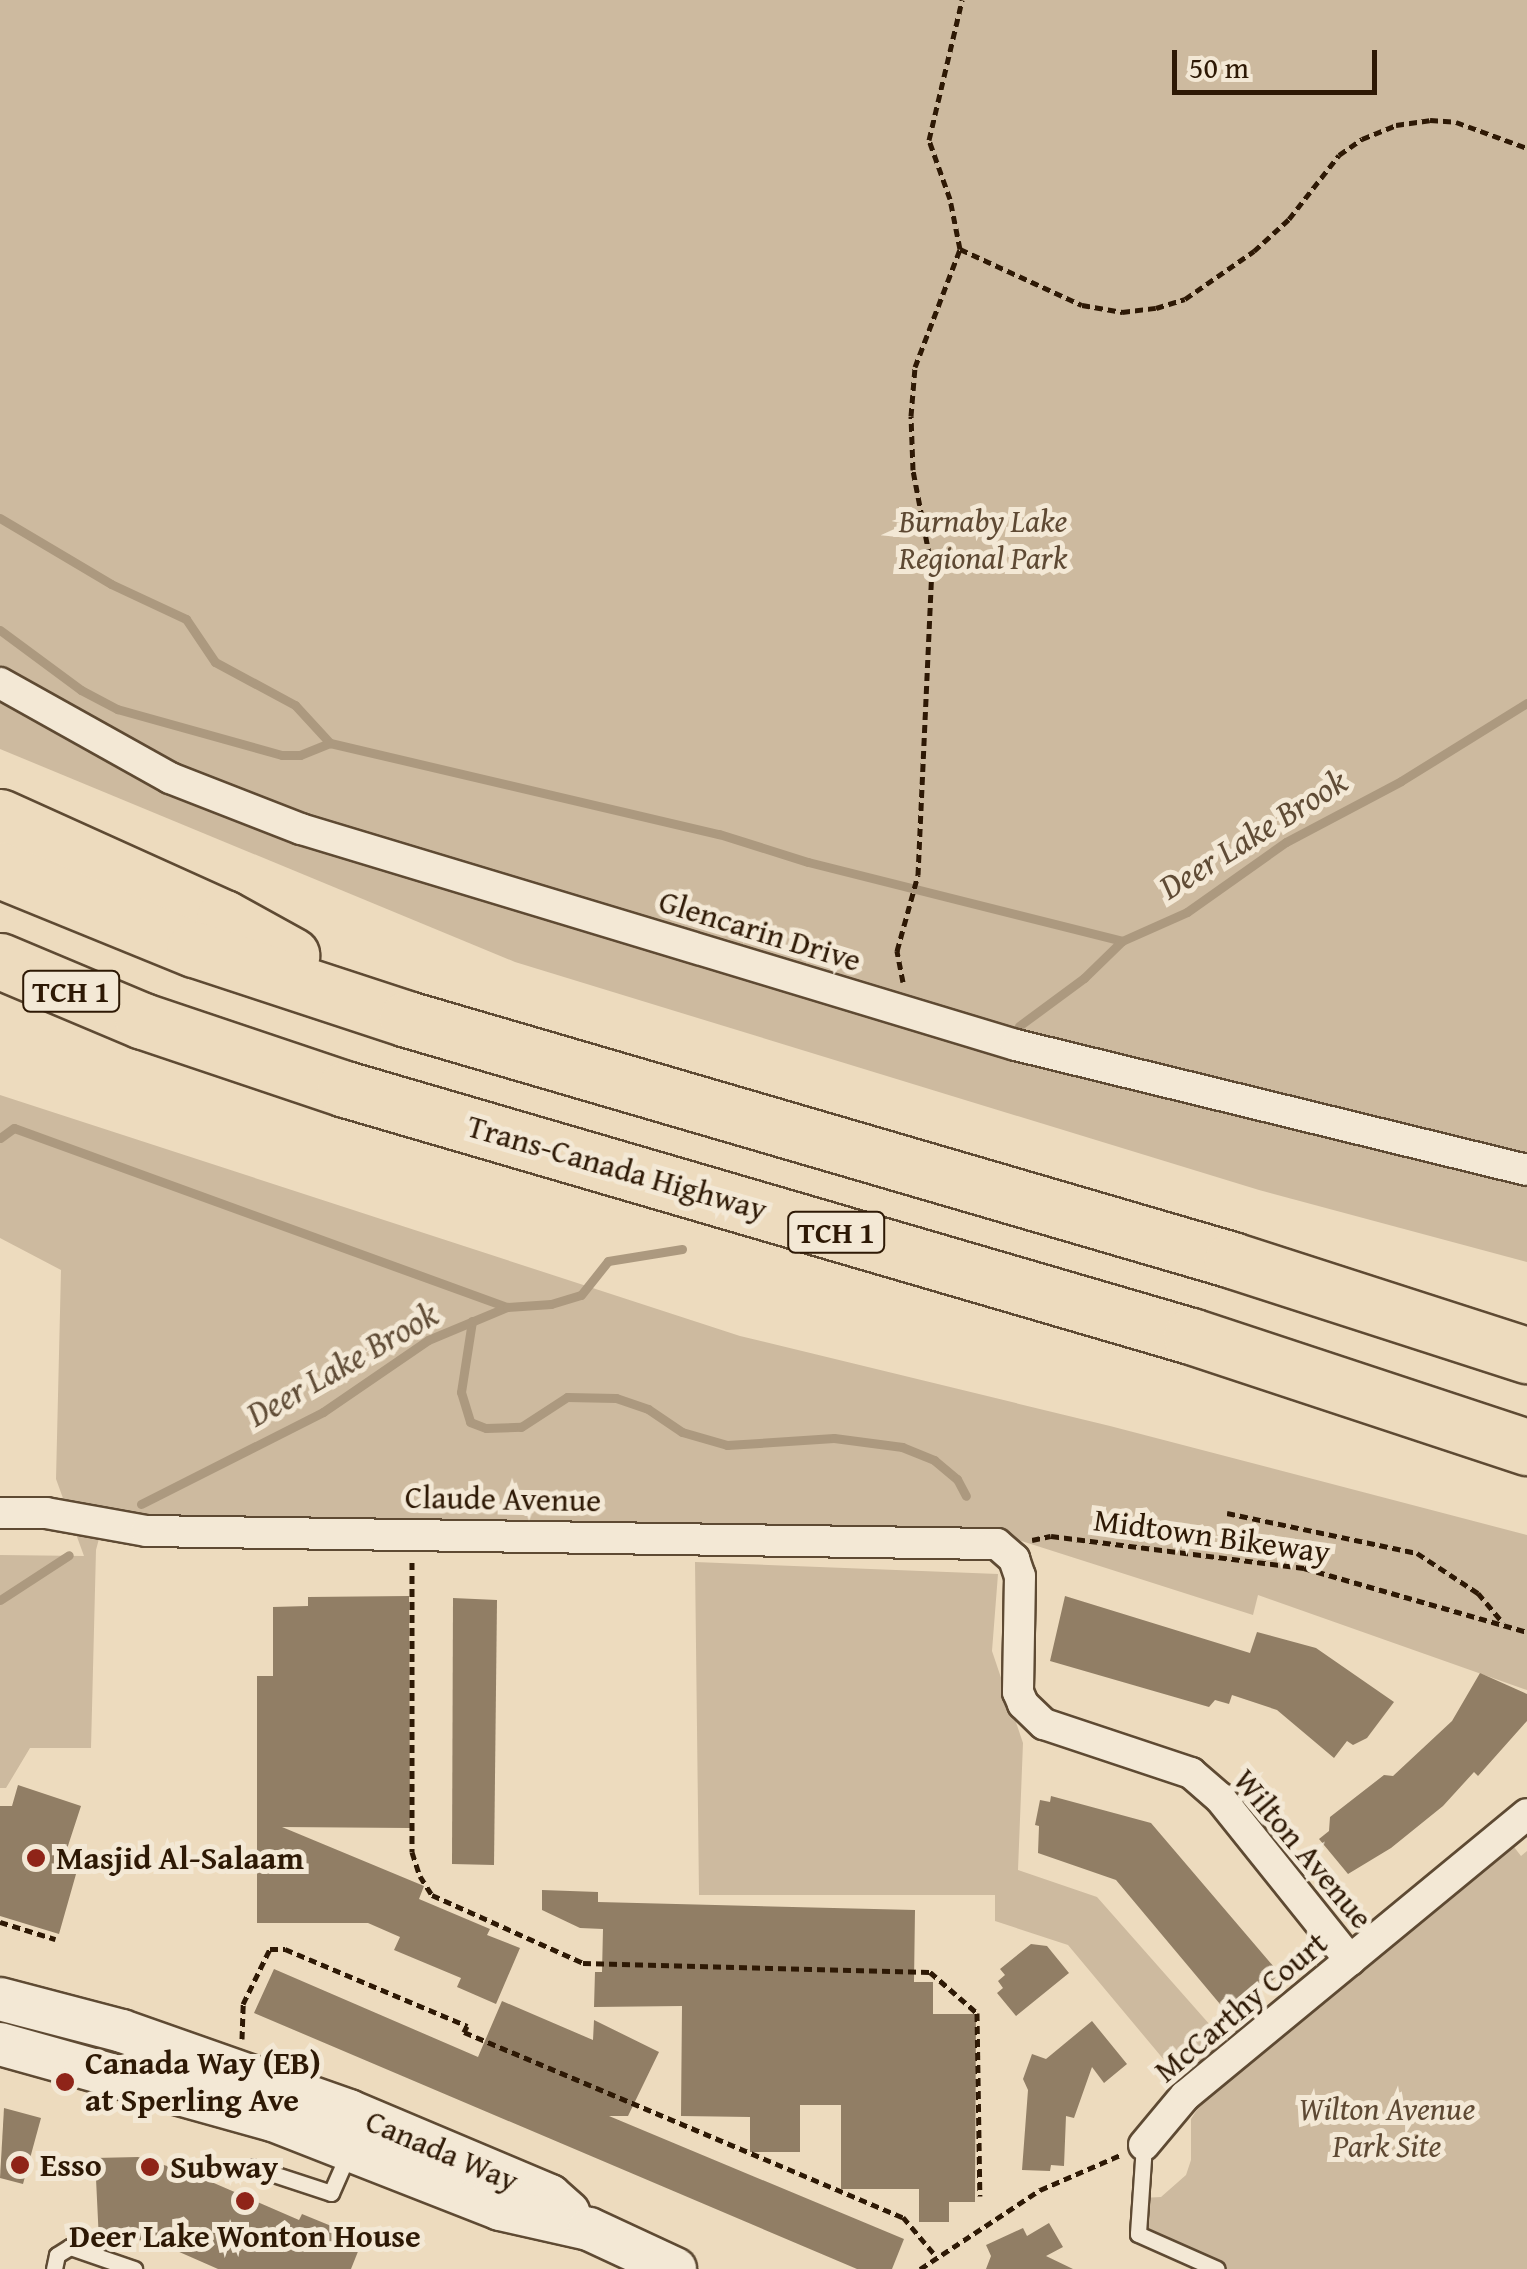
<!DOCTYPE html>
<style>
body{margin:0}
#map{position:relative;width:1527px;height:2269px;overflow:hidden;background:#eddbbe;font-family:"Gentium Book Plus",serif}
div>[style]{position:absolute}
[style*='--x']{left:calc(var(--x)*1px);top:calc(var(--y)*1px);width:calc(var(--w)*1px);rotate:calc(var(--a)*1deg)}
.green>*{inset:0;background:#cdba9f}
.stream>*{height:9px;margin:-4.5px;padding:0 4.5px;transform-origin:4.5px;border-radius:4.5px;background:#ac997f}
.building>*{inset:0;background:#917e65}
.path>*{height:5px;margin-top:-2.5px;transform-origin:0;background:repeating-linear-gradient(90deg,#2e1905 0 8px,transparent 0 13px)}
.roads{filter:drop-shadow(2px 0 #5e4a33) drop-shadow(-2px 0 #5e4a33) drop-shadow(0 2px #5e4a33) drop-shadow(0 -2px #5e4a33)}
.service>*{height:15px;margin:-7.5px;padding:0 7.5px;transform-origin:7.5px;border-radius:7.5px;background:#f3e8d5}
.minor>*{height:30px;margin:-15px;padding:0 15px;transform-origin:15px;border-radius:15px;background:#f3e8d5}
.secondary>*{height:42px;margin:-21px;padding:0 21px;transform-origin:21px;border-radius:21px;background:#f3e8d5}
.motorway>*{height:55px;margin:-27.5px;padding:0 27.5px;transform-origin:27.5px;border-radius:27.5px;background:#eddbbe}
.dots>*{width:28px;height:28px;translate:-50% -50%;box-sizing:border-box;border:5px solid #f3e8d5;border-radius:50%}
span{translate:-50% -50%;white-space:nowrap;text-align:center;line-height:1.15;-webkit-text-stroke:10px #f3e8d5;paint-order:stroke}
.shield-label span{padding:2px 8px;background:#f3e8d5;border:2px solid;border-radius:8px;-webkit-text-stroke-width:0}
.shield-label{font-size:30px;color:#2e1905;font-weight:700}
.park-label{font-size:32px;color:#5e4933;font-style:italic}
.street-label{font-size:32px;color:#2e1905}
.poi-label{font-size:32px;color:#2e1905;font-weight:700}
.left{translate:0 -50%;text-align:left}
.water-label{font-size:35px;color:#604c36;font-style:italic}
.scale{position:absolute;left:1172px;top:50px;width:205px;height:45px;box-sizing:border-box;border:5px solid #2e1905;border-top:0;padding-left:12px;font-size:30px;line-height:35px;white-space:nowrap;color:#2e1905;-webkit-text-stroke:8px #f3e8d5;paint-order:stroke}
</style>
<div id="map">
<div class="green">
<div style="clip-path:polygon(0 0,1527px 0,1527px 1262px,1259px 1190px,515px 962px,0 749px)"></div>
<div style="clip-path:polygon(0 1095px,740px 1336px,1110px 1426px,1527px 1535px,1527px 1690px,1258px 1595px,1253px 1615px,993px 1532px,104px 1520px,96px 1550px,91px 1748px,30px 1748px,6px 1788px,0 1788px,0 1555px,84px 1556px,56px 1479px,61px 1270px,0 1238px)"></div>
<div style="clip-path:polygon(695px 1562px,998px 1574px,992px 1651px,1023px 1743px,1018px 1870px,1097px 1897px,1226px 2043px,1180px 2079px,1068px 1945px,995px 1921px,995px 1895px,699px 1895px)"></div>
<div style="clip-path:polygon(1514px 1847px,1521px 1856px,1527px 1851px,1527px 2269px,1217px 2269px,1138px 2234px,1142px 2198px,1161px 2197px,1186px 2175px,1191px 2160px,1191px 2119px,1202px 2102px)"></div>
</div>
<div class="stream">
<div style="--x:0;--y:518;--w:129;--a:30.7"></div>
<div style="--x:111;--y:584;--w:83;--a:25"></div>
<div style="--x:186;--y:619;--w:52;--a:56"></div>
<div style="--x:215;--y:662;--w:91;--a:28.3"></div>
<div style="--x:295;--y:705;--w:52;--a:47.4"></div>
<div style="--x:330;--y:743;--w:400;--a:13.2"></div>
<div style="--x:719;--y:834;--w:93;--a:17.5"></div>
<div style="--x:808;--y:862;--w:324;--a:14.1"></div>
<div style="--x:0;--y:630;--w:101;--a:36.5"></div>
<div style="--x:81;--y:690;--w:41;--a:27.8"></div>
<div style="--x:117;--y:709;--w:171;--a:15.6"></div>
<div style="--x:282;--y:755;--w:18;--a:0"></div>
<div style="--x:300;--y:755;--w:32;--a:-22"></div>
<div style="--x:1019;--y:1026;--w:81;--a:-36.4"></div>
<div style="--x:1084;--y:978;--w:53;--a:-44.2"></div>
<div style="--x:1122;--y:941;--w:71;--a:-24"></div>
<div style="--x:1187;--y:912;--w:121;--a:-35.3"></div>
<div style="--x:1286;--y:842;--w:130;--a:-27.9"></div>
<div style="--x:1401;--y:781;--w:148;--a:-31.8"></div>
<div style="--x:0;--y:1138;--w:17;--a:-36"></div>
<div style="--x:14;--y:1128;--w:524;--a:19.96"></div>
<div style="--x:472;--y:1321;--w:72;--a:98.8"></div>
<div style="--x:461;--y:1392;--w:31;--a:73"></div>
<div style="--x:470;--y:1422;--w:17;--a:21"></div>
<div style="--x:486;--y:1428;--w:35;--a:-2"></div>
<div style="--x:521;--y:1427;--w:55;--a:-33.1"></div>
<div style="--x:567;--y:1397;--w:49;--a:1.2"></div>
<div style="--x:616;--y:1398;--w:34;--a:19"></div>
<div style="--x:648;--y:1409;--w:41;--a:34.1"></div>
<div style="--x:682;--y:1432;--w:47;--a:16.1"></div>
<div style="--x:727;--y:1445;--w:107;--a:-3.7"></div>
<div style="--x:834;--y:1438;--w:69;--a:7.5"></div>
<div style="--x:902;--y:1447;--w:35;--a:22"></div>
<div style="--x:934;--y:1460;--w:30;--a:40"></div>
<div style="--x:957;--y:1479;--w:19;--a:62"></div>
<div style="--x:141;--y:1504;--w:204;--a:-26.8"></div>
<div style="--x:323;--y:1412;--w:127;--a:-34.4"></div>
<div style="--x:428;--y:1340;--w:86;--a:-22.7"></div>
<div style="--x:507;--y:1307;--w:44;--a:-3.9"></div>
<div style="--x:551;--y:1304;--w:31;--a:-17"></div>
<div style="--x:581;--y:1295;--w:43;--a:-51.5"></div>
<div style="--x:608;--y:1261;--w:75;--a:-9.2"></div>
<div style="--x:0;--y:1600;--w:82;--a:-33.1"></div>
</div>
<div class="building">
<div style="clip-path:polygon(409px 1596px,410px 1828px,282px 1827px,424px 1886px,419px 1899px,490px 1929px,487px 1935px,520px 1948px,496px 2004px,457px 1987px,461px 1978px,394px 1950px,400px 1937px,368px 1923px,257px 1923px,257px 1676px,273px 1676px,273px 1607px,308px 1606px,308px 1597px)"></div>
<div style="clip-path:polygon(1065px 1596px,1250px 1653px,1257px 1632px,1316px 1648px,1394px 1702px,1367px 1738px,1353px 1745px,1347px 1741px,1334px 1758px,1277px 1710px,1232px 1695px,1229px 1704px,1215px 1700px,1209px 1707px,1050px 1661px)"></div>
<div style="clip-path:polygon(453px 1598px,497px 1600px,494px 1865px,452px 1864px)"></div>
<div style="clip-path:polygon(1480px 1673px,1527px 1694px,1527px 1721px,1478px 1776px,1474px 1772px,1443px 1806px,1391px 1848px,1348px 1874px,1319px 1839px,1329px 1831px,1330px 1817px,1384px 1775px,1393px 1776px,1452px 1721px)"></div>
<div style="clip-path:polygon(18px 1785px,81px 1806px,65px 1855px,80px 1860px,59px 1934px,0 1916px,0 1806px,12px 1806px)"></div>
<div style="clip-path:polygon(1051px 1796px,1151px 1823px,1280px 1974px,1230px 2016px,1116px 1880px,1038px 1853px,1039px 1826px,1035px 1825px,1040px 1800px,1050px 1802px)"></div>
<div style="clip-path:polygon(542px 1890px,598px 1892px,598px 1902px,915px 1910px,914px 1982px,933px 1982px,933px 2014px,976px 2014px,975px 2202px,949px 2202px,949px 2222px,919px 2222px,919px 2189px,841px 2189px,841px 2105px,800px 2105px,800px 2152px,750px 2152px,750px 2117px,681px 2116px,682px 2006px,594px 2007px,595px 1972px,602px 1972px,603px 1929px,580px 1928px,542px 1910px)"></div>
<div style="clip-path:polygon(1031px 1944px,1047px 1946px,1069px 1973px,1016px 2016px,997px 1993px,1003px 1988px,998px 1981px,1005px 1975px,1000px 1969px)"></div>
<div style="clip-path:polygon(274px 1969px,478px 2057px,502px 2001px,593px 2040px,594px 2020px,659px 2052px,628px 2116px,609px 2116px,904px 2239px,892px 2269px,857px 2269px,254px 2013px)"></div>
<div style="clip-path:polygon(1092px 2021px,1127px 2064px,1104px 2083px,1092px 2067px,1074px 2118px,1066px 2116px,1064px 2166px,1051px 2165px,1050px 2171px,1022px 2170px,1028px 2090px,1023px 2079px,1032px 2054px,1046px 2059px)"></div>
<div style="clip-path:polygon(4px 2108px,41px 2118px,23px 2184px,0 2178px)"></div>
<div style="clip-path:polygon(138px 2157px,193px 2174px,299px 2220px,302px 2214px,363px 2239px,351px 2269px,218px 2269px,152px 2240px,99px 2241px,95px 2158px)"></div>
<div style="clip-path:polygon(1049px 2223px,1063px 2247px,1046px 2256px,1073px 2269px,986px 2269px,991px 2256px,986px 2245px,1023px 2228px,1027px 2236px)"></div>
</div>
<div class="path">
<div style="--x:960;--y:249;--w:134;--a:24.7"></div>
<div style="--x:1082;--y:305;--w:41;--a:9.9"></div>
<div style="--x:1122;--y:312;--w:34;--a:-7"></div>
<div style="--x:1156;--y:308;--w:30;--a:-17"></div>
<div style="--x:1185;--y:299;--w:84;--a:-34.8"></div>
<div style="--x:1254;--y:251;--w:47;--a:-42.4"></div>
<div style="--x:1289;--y:219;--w:81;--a:-52"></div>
<div style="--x:1339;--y:155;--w:28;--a:-35"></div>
<div style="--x:1362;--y:139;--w:37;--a:-22"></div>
<div style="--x:1396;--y:125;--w:34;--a:-8"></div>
<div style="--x:1430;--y:120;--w:26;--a:4"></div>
<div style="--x:1456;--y:122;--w:76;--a:20.1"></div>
<div style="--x:903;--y:982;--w:32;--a:-101"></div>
<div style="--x:897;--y:951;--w:79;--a:-74.6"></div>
<div style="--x:918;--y:875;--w:306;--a:-87.4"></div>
<div style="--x:932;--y:569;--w:101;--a:-100.9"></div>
<div style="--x:913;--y:470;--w:54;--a:-92.1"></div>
<div style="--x:911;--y:416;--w:49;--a:-85.3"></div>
<div style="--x:915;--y:367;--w:126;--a:-69.1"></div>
<div style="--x:960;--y:249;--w:51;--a:-101.3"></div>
<div style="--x:950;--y:199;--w:63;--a:-109.6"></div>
<div style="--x:929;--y:140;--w:144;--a:-76.7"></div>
<div style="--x:1227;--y:1513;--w:194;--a:11.9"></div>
<div style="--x:1417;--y:1553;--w:73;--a:33.3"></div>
<div style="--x:1478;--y:1593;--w:39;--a:50"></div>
<div style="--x:1032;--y:1540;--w:19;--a:-12"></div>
<div style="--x:1051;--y:1536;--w:255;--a:7.2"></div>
<div style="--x:1304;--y:1568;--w:232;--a:16"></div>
<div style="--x:412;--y:1562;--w:290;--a:90"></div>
<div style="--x:412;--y:1852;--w:25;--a:72"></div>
<div style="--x:420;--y:1876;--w:22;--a:58"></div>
<div style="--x:432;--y:1895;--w:166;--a:24.2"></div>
<div style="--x:583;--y:1963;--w:347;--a:1.5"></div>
<div style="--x:930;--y:1972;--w:62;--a:41.1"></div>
<div style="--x:977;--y:2013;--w:183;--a:89.1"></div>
<div style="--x:0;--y:1922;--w:58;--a:17.2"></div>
<div style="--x:242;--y:2039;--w:35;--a:-88"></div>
<div style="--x:243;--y:2004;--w:61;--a:-63.9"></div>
<div style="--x:270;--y:1949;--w:15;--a:0"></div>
<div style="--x:285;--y:1949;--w:198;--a:22.9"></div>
<div style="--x:467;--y:2026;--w:7;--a:117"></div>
<div style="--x:464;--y:2032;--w:476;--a:22.9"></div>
<div style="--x:903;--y:2217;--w:50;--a:49.9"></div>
<div style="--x:920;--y:2269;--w:144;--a:-33.4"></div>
<div style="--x:1040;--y:2190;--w:87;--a:-23.6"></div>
</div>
<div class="roads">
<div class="service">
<div style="--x:1144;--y:2145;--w:89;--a:93.9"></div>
<div style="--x:1138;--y:2234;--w:86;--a:23.9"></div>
<div style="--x:252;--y:2167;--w:83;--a:18.2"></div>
<div style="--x:331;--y:2193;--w:45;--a:-66.3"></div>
<div style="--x:54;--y:2269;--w:14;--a:-78"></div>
<div style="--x:57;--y:2255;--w:15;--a:-32"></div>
<div style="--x:70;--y:2247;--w:68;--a:19"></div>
</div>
<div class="minor">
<div style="--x:0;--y:683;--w:195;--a:29.2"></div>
<div style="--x:170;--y:778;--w:141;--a:21.3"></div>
<div style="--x:301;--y:829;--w:747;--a:16.81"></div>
<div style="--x:1016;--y:1045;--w:526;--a:13.75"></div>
<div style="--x:0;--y:1513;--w:46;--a:0"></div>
<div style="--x:46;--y:1513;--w:102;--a:10.2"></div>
<div style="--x:146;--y:1531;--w:851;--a:0.88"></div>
<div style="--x:997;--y:1544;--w:23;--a:41"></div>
<div style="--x:1014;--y:1559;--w:18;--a:71"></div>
<div style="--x:1020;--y:1576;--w:116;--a:91"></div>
<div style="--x:1018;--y:1692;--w:13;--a:67"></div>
<div style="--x:1023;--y:1704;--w:29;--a:44"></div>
<div style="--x:1044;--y:1724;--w:155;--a:18.4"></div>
<div style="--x:1191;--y:1773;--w:38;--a:41"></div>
<div style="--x:1220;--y:1798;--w:208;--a:51.3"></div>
<div style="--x:1144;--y:2145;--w:64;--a:-50.1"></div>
<div style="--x:1185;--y:2096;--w:443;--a:-39.5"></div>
</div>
<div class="secondary">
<div style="--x:0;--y:1999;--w:126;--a:14.7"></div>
<div style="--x:122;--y:2031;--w:241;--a:19.4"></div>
<div style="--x:349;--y:2111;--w:218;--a:22.9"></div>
<div style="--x:550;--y:2196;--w:25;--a:42"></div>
<div style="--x:0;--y:2044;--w:283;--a:15.6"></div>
<div style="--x:273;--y:2120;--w:244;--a:21.4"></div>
<div style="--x:500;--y:2209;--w:91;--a:12.7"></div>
<div style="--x:589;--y:2229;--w:95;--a:24.9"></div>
</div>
<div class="motorway">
<div style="--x:0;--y:817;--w:246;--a:24.3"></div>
<div style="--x:224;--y:918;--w:77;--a:28.9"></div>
<div style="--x:0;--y:870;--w:209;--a:22.2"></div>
<div style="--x:194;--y:949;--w:224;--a:18.2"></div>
<div style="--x:407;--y:1019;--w:859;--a:16.28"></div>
<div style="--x:1232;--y:1260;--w:310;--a:17.9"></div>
<div style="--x:0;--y:961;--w:155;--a:22.8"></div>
<div style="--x:143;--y:1021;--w:213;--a:18.6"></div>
<div style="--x:345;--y:1089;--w:881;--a:16.28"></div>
<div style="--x:1191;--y:1336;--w:354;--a:18.3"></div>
</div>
</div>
<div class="dots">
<div style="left:36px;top:1858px;background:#8f2418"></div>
<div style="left:65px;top:2082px;background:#8f2418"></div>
<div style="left:20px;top:2165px;background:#8f2418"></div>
<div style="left:150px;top:2167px;background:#8f2418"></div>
<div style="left:245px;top:2201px;background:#8f2418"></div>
</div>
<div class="shield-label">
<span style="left:71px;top:991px">TCH 1</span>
<span style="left:836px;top:1232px">TCH 1</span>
</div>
<div class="park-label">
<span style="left:983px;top:540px">Burnaby Lake<br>Regional Park</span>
<span style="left:1387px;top:2128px">Wilton Avenue<br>Park Site</span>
</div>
<div class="street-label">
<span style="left:760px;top:931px;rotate:17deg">Glencarin Drive</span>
<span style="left:617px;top:1168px;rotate:16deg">Trans-Canada Highway</span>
<span style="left:503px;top:1499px;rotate:1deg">Claude Avenue</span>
<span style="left:1212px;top:1536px;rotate:8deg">Midtown Bikeway</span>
<span style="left:1303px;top:1849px;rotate:50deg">Wilton Avenue</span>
<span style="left:1241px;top:2007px;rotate:-40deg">McCarthy Court</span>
<span style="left:442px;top:2151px;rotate:23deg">Canada Way</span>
</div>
<div class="poi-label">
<span class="left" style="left:56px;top:1858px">Masjid Al-Salaam</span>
<span class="left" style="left:85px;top:2082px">Canada Way (EB)<br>at Sperling Ave</span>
<span class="left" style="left:40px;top:2165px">Esso</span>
<span class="left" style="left:170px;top:2167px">Subway</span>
<span style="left:245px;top:2236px">Deer Lake Wonton House</span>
</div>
<div class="water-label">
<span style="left:1253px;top:834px;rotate:-32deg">Deer Lake Brook</span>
<span style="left:342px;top:1364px;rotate:-30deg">Deer Lake Brook</span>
</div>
<div class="scale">50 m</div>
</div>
